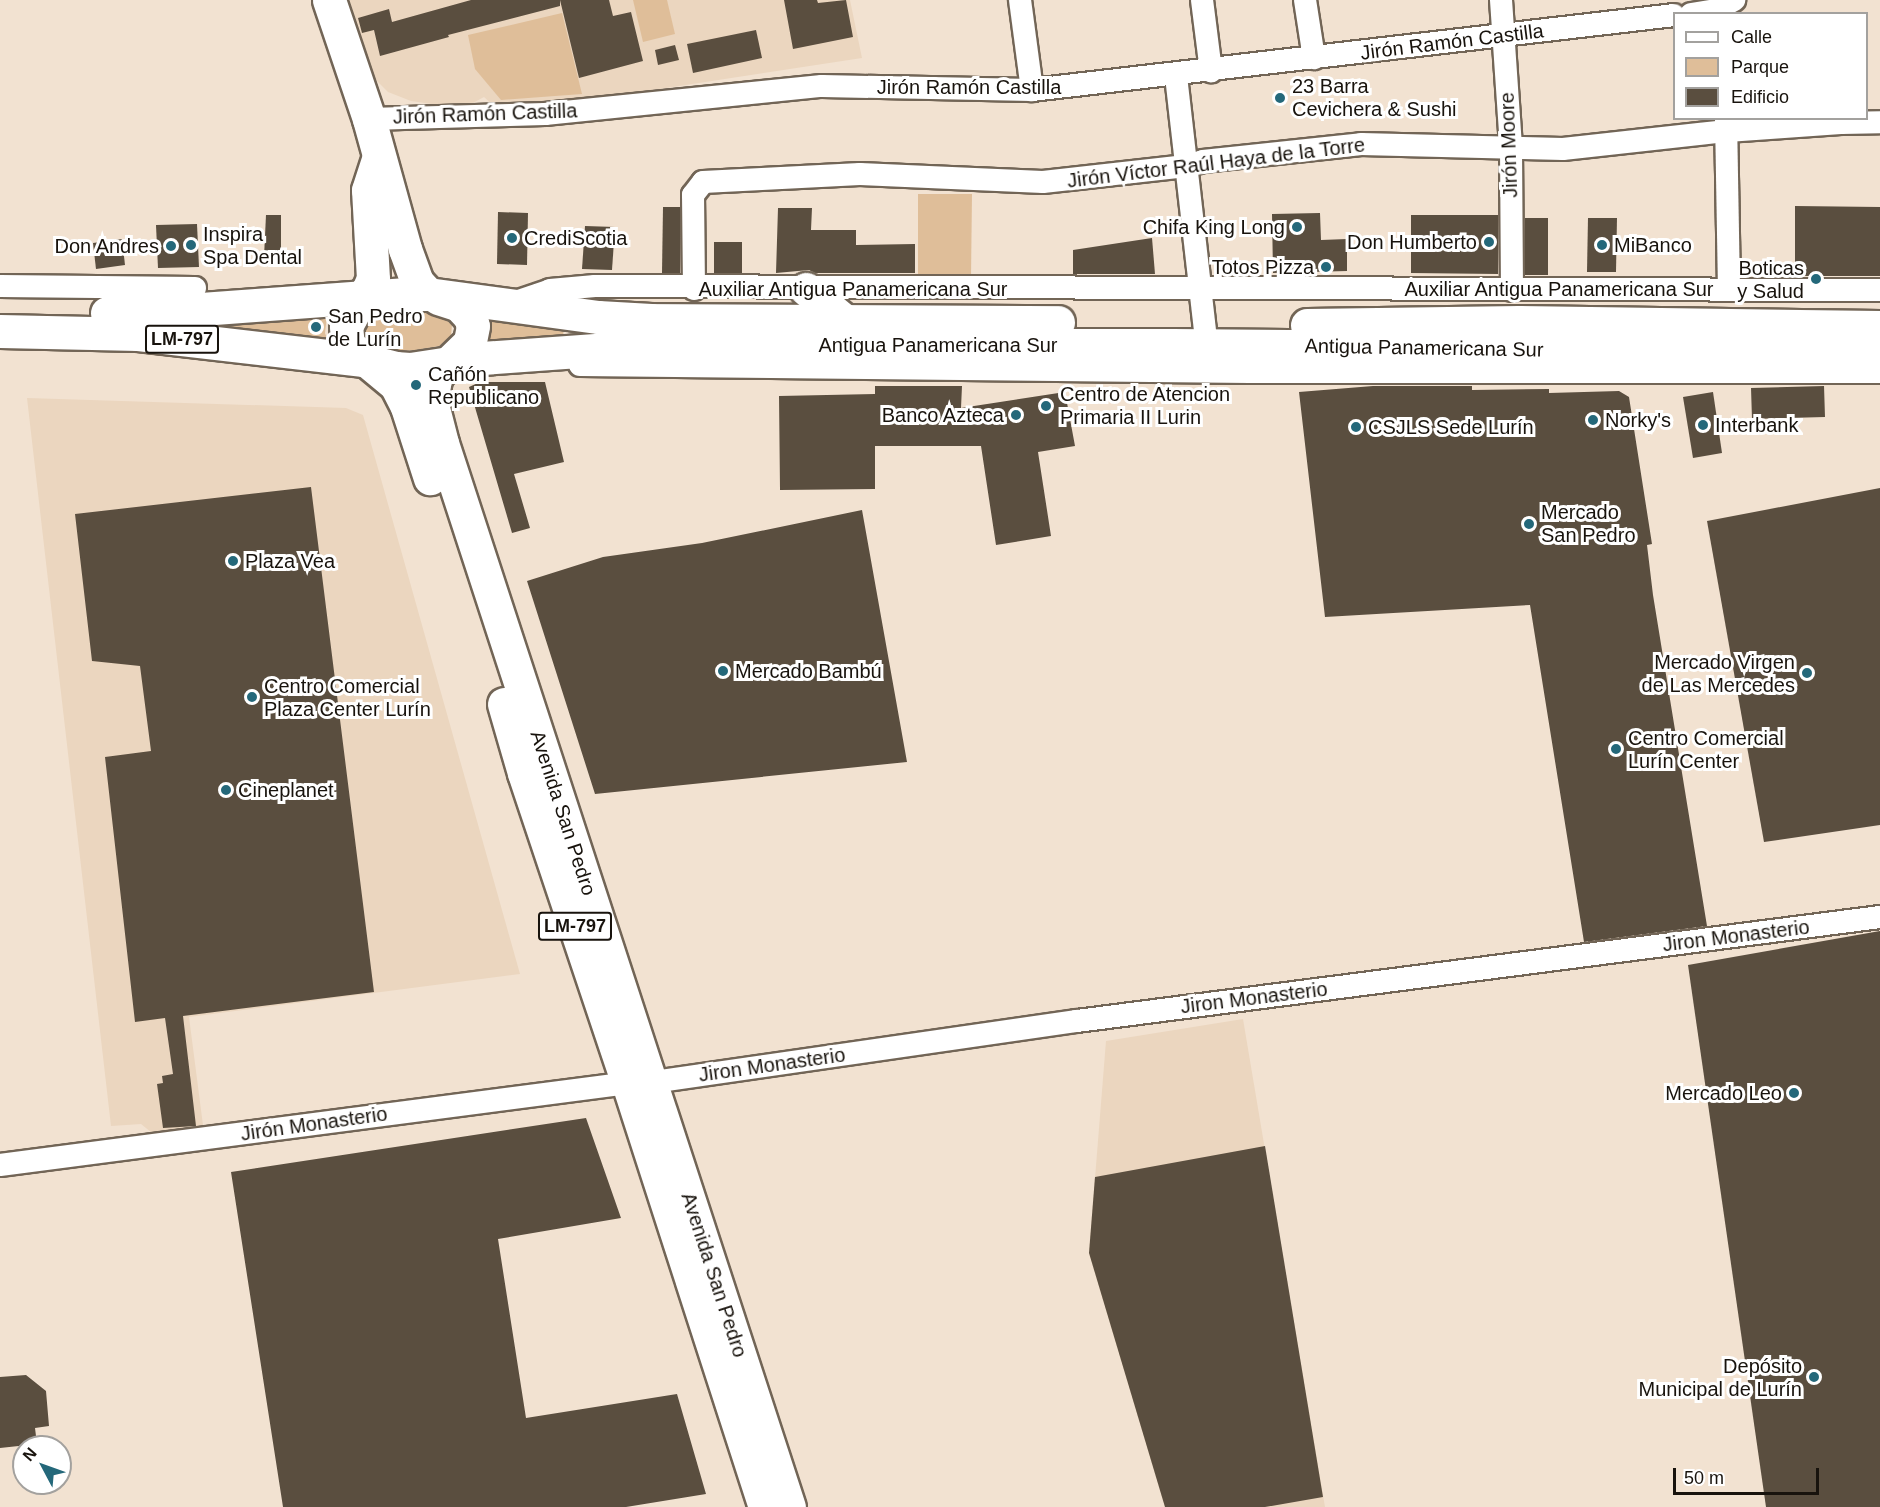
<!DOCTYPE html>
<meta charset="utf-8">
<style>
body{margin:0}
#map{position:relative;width:1880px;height:1507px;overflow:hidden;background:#f2e2d1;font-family:Arial,sans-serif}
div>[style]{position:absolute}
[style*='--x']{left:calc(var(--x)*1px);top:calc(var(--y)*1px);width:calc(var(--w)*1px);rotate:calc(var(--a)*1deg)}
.built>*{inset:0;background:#ebd6bf}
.green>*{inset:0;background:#dfbe99}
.building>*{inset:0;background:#5a4e3f}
.roads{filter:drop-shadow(2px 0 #726556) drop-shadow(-2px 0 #726556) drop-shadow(0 2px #726556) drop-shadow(0 -2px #726556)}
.street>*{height:22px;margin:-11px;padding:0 11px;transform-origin:11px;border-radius:11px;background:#fff}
.secondary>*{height:33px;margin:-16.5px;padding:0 16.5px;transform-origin:16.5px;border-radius:16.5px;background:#fff}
.primary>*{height:33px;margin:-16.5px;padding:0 16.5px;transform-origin:16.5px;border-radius:16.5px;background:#fff}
.dots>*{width:16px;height:16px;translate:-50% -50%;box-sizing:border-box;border:3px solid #fff;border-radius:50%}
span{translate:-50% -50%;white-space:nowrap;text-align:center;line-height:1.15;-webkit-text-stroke:6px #fff;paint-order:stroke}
.shield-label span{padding:2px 4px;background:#fff;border:2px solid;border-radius:4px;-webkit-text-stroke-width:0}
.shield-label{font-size:18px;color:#18130d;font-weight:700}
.street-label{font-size:20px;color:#18130d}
.poi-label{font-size:20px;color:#18130d}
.left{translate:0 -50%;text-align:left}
.right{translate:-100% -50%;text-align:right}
.legend{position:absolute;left:1673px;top:12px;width:195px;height:108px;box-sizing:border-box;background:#fff;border:2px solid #a3a19e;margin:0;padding:8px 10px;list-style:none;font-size:18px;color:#18130d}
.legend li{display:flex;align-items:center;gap:12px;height:30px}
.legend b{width:30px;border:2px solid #a3a19e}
.north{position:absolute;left:12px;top:1435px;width:60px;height:60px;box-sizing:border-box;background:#fff;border:2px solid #a3a19e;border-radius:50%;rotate:311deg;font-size:16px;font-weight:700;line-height:24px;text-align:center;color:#18130d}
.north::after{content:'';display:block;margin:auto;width:21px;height:27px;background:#24687a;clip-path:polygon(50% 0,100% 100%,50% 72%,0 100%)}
.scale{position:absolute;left:1673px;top:1468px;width:146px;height:27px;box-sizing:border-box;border:3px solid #18130d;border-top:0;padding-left:8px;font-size:18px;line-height:21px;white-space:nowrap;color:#18130d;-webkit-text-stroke:4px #fff;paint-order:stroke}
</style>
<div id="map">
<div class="built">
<div style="clip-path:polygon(348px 0,850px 0,862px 58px,555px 105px,496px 108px,484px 97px,471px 104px,439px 105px,411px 101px,388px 92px,376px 80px,365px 66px)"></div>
<div style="clip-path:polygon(27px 398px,346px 408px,363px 415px,520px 974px,189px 1017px,204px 1133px,162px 1141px,141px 1124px,111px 1126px)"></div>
<div style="clip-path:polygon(1243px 1019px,1325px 1507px,1165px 1507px,1089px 1253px,1106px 1041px)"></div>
</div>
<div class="green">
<div style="clip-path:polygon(633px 0,667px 0,675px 34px,643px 42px)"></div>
<div style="clip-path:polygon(562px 13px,582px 94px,501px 100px,475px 69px,468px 35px)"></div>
<div style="clip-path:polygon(918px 194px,972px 194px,971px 278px,918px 278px)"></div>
<div style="clip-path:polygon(328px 307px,325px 333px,329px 344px,167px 323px)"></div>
<div style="clip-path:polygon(400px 311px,430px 313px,443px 317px,452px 325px,451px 336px,448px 342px,439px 346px,416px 350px,392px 351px,372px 347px,360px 340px,364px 318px)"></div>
<div style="clip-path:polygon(482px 312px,564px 324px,563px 339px,481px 351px)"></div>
</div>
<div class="building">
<div style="clip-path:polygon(471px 0,560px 0,560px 6px,448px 35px,449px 37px,380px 56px,374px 30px,362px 33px,358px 18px,389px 9px,392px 22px)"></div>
<div style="clip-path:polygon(560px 0,609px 0,613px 16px,631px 12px,643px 61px,579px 78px)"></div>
<div style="clip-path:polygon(784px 0,817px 0,818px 3px,846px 0,853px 37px,793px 49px)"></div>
<div style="clip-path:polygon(756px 30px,762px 58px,693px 73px,687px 44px)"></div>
<div style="clip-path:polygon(675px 45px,679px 60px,658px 65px,655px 50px)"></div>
<div style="clip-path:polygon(1795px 206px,1880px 207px,1880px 276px,1795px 276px)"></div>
<div style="clip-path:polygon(663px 207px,680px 207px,680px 273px,662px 273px)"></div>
<div style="clip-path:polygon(778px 208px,812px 208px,811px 230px,856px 230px,856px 245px,915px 244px,915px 273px,815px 273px,809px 270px,776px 273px)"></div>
<div style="clip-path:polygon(498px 212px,528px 213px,527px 265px,497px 264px)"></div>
<div style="clip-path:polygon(1320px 213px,1321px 240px,1347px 239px,1347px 271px,1273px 273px,1272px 214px)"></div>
<div style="clip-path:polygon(266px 215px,281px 215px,281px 257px,264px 257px)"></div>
<div style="clip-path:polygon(1411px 215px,1498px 215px,1498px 274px,1411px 273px)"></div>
<div style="clip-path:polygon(1525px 218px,1548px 218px,1548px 275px,1525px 275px)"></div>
<div style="clip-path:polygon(1588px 218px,1617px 218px,1616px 272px,1587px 272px)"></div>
<div style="clip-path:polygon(197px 224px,199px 267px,158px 268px,156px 225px)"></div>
<div style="clip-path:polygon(585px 226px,615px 227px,612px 270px,582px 269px)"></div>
<div style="clip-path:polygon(1152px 238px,1155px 274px,1073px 274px,1073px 250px)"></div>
<div style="clip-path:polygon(122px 239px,125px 265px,96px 269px,93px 243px)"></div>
<div style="clip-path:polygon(714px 242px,742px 242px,742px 273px,714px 273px)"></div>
<div style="clip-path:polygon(480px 382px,545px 382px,564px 462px,514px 474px,530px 528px,512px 533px,469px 387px)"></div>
<div style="clip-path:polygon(875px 386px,962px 386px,961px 408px,1065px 392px,1075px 446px,1038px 452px,1051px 536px,996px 545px,981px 446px,875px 446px,875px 489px,780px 490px,779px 396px,875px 394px)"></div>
<div style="clip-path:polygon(1373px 386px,1472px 386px,1472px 390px,1549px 389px,1549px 393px,1619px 391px,1629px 397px,1652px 544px,1647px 545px,1653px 595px,1707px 926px,1584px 942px,1530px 605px,1325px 617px,1299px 392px)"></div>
<div style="clip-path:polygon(1824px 386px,1825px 417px,1752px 419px,1751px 388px)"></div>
<div style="clip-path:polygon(1713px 392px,1722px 453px,1693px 458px,1683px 397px)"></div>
<div style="clip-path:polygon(311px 487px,374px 992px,183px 1016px,196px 1126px,163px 1128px,157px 1084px,163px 1083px,162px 1076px,173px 1074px,165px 1018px,135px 1022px,105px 757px,151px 751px,140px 666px,92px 661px,75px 514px)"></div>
<div style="clip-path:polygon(1880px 488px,1880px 825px,1764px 842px,1707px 521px)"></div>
<div style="clip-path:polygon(862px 510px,907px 762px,595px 794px,527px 581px,603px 557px,702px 543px)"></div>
<div style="clip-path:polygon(1880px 931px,1880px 1507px,1766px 1507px,1688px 965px)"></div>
<div style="clip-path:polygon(586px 1118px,621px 1218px,498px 1239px,526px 1418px,677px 1394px,706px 1494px,626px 1507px,283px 1507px,231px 1172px)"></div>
<div style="clip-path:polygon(1265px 1146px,1323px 1497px,1265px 1507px,1165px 1507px,1089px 1253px,1095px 1177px)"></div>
<div style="clip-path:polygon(26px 1375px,46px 1391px,49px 1426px,35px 1428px,37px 1444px,0 1448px,0 1377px)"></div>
</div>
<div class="roads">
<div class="street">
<div style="--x:1020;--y:0;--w:91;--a:82.4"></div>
<div style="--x:1202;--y:0;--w:72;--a:82.8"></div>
<div style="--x:1305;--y:0;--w:59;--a:81.2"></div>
<div style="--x:1501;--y:0;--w:148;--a:86.1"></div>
<div style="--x:1511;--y:148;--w:142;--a:89.6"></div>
<div style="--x:1691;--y:14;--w:25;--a:-9"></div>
<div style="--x:1716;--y:10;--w:21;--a:-29"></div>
<div style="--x:1176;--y:76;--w:272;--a:83.5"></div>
<div style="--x:1726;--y:118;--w:171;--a:89"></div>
<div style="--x:369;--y:119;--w:176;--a:-1.6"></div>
<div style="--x:545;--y:114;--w:278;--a:-5.8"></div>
<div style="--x:822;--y:86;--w:210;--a:1.1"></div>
<div style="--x:1032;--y:90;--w:646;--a:-6.66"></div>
<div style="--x:0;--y:286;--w:195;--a:0.6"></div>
<div style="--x:694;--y:289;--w:94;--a:-90.6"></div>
<div style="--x:693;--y:195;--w:16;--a:-52"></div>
<div style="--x:703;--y:182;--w:157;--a:-2.9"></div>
<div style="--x:860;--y:174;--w:183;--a:2.5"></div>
<div style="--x:1043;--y:182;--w:144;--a:-6.4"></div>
<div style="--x:1186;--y:166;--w:18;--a:-16"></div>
<div style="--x:1203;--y:161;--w:159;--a:-6.1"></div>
<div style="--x:1361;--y:144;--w:202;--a:1.4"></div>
<div style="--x:1563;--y:149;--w:165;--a:-6.3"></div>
<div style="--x:1727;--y:131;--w:114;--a:-4"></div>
<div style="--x:1841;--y:123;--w:39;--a:-1"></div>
<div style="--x:513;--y:303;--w:39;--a:-19"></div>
<div style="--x:550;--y:290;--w:45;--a:-5.1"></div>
<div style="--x:595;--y:286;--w:1285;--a:0.18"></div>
<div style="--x:580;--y:365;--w:670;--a:0.6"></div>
<div style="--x:1250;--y:372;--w:630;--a:0"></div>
<div style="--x:0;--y:1165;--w:633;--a:-7.44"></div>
<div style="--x:628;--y:1083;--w:25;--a:-2"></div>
<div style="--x:653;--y:1082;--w:428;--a:-8.2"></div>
<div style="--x:1077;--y:1021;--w:810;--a:-7.38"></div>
</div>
<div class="secondary">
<div style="--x:329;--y:0;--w:126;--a:71.4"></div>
<div style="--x:369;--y:119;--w:135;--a:74.5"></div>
<div style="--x:405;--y:249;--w:35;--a:70"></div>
<div style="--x:417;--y:282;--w:16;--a:47"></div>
<div style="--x:361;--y:298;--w:11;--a:-49"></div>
<div style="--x:368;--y:290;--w:12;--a:-66"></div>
<div style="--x:373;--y:279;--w:89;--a:-93.2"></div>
<div style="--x:368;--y:190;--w:32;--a:-72"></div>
</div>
<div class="primary">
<div style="--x:806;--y:289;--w:52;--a:39.5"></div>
<div style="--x:361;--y:298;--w:32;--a:118"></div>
<div style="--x:346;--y:326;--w:19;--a:84"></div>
<div style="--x:348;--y:345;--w:62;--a:39.8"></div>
<div style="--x:396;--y:385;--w:25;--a:63"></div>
<div style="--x:407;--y:407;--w:75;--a:72.1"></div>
<div style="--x:438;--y:298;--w:22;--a:18"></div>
<div style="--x:459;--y:305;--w:16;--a:47"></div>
<div style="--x:470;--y:317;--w:9;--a:72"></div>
<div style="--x:473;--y:326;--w:16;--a:101"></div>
<div style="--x:470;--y:342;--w:46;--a:135.9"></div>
<div style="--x:437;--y:374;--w:9;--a:108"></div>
<div style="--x:434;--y:383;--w:21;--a:95"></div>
<div style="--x:432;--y:404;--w:40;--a:75.6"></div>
<div style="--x:442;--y:443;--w:1119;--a:71.94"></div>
<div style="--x:107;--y:313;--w:53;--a:-1.1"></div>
<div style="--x:160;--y:312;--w:247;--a:-4.2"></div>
<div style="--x:406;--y:294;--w:22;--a:0"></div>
<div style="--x:428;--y:294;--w:172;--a:7.7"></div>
<div style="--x:598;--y:317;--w:53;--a:3.2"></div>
<div style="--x:651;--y:320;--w:407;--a:0.3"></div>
<div style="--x:1307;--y:325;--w:212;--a:-0.8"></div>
<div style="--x:1519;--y:322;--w:361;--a:0.8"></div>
<div style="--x:0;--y:331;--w:138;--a:1.2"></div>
<div style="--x:138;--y:334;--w:227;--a:6.6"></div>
<div style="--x:364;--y:360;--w:32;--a:14"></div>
<div style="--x:395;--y:368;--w:15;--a:4"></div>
<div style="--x:410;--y:369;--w:73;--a:-8.7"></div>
<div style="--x:482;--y:358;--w:180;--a:-4.1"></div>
<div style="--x:662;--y:345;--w:510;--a:0"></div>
<div style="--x:1172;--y:345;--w:708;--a:0.49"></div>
<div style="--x:504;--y:704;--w:72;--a:73.8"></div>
<div style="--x:524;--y:773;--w:327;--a:71.5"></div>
<div style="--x:628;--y:1083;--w:446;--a:72.1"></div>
</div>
</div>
<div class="dots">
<div style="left:1280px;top:98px;background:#24687a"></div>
<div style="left:1297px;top:227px;background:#24687a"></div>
<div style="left:512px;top:238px;background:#24687a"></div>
<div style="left:1489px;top:242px;background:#24687a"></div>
<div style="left:191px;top:245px;background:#24687a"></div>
<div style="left:1602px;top:245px;background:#24687a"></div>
<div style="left:171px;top:246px;background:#24687a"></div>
<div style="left:1326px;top:267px;background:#24687a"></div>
<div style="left:1816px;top:279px;background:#24687a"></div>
<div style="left:316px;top:327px;background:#24687a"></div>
<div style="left:416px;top:385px;background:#24687a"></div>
<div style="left:1046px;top:406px;background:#24687a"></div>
<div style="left:1016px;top:415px;background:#24687a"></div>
<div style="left:1593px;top:420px;background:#24687a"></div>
<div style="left:1703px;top:425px;background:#24687a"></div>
<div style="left:1356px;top:427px;background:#24687a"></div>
<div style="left:1529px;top:524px;background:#24687a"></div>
<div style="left:233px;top:561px;background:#24687a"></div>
<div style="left:723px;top:671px;background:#24687a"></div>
<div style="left:1807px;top:673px;background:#24687a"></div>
<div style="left:252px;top:697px;background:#24687a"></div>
<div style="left:1616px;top:749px;background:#24687a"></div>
<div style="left:226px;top:790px;background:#24687a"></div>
<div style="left:1794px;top:1093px;background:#24687a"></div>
<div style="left:1814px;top:1377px;background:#24687a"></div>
</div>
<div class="shield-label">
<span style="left:182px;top:339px">LM-797</span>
<span style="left:575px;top:926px">LM-797</span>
</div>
<div class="street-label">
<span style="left:1452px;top:42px;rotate:-7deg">Jirón Ramón Castilla</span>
<span style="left:969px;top:87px">Jirón Ramón Castilla</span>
<span style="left:485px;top:114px;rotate:-2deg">Jirón Ramón Castilla</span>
<span style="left:1509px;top:145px;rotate:-92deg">Jirón Moore</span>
<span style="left:1216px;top:163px;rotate:-7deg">Jirón Víctor Raúl Haya de la Torre</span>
<span style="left:853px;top:289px">Auxiliar Antigua Panamericana Sur</span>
<span style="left:1559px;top:289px">Auxiliar Antigua Panamericana Sur</span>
<span style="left:938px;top:345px">Antigua Panamericana Sur</span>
<span style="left:1424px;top:348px;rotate:1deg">Antigua Panamericana Sur</span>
<span style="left:563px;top:813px;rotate:72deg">Avenida San Pedro</span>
<span style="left:1736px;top:936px;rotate:-7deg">Jiron Monasterio</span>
<span style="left:1254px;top:998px;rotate:-7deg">Jiron Monasterio</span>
<span style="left:772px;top:1065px;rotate:-8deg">Jiron Monasterio</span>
<span style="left:314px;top:1124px;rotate:-8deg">Jirón Monasterio</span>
<span style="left:714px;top:1275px;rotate:72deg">Avenida San Pedro</span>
</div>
<div class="poi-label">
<span class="left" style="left:1292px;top:98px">23 Barra<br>Cevichera &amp; Sushi</span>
<span class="right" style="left:1285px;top:227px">Chifa King Long</span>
<span class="left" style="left:203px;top:246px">Inspira<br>Spa Dental</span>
<span class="left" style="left:524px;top:238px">CrediScotia</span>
<span class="right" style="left:1477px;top:242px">Don Humberto</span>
<span class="left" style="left:1614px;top:245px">MiBanco</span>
<span class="right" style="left:159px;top:246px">Don Andres</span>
<span class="right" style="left:1314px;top:267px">Totos Pizza</span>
<span class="right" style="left:1804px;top:280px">Boticas<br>y Salud</span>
<span class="left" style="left:328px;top:328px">San Pedro<br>de Lurín</span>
<span class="left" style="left:428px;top:386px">Cañón<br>Republicano</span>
<span class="left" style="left:1060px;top:406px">Centro de Atencion<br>Primaria II Lurin</span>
<span class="right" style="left:1004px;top:415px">Banco Azteca</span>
<span class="left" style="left:1605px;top:420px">Norky's</span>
<span class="left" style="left:1715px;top:425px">Interbank</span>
<span class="left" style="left:1368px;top:427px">CSJLS Sede Lurín</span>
<span class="left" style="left:1541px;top:524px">Mercado<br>San Pedro</span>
<span class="left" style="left:245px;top:561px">Plaza Vea</span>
<span class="right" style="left:1795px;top:674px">Mercado Virgen<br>de Las Mercedes</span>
<span class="left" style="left:735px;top:671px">Mercado Bambú</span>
<span class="left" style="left:264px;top:698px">Centro Comercial<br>Plaza Center Lurín</span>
<span class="left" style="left:1628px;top:750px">Centro Comercial<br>Lurín Center</span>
<span class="left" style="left:238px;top:790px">Cineplanet</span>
<span class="right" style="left:1782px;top:1093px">Mercado Leo</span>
<span class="right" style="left:1802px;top:1378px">Depósito<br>Municipal de Lurín</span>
</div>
<ul class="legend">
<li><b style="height:8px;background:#fff"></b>Calle</li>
<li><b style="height:16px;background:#dfbe99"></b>Parque</li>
<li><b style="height:16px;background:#5a4e3f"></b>Edificio</li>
</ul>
<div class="north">N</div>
<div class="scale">50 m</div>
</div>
